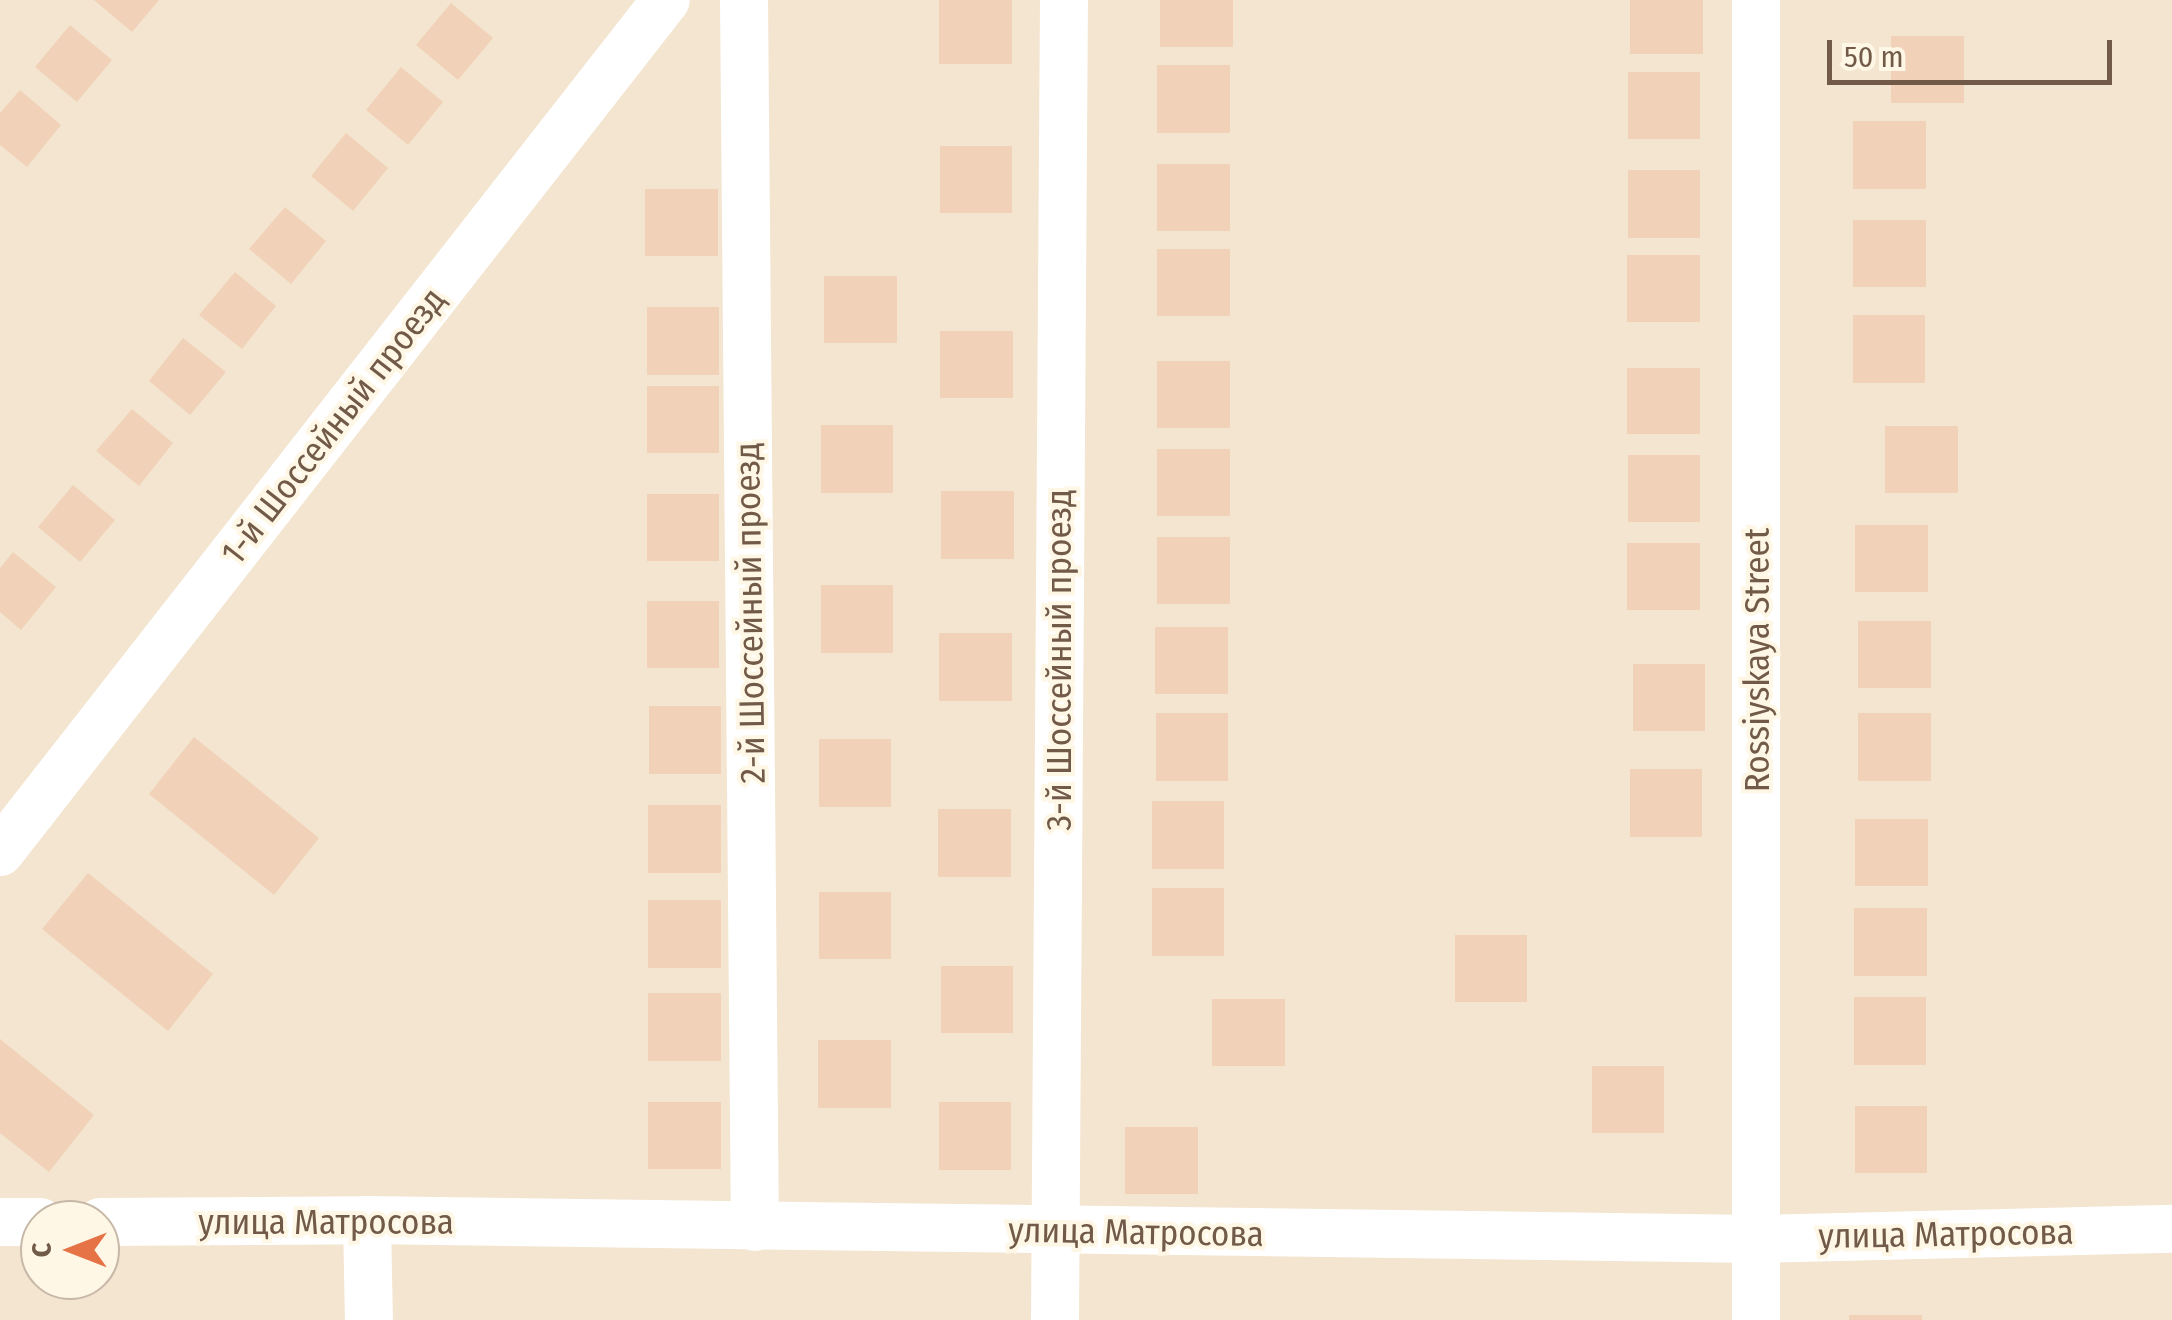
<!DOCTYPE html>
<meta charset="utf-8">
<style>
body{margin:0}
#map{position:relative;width:2172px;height:1320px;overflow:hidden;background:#fcf3e0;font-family:"Fira Sans Condensed",sans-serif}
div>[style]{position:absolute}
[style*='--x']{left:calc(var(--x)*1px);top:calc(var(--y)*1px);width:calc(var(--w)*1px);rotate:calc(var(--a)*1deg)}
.residential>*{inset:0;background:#f3e5cf}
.building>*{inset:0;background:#f1d2b9}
.minor>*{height:48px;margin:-24px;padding:0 24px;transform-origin:24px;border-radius:24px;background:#fff}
span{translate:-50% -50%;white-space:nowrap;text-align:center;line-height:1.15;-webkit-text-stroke:8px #fff7e6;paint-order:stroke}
.street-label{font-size:35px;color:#725a48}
.north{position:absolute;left:20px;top:1200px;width:100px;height:100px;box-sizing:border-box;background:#fff7e6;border:2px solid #c7b8a7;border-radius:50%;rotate:270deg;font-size:28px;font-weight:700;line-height:40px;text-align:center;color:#725a48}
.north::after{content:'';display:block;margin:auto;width:35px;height:45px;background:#e57346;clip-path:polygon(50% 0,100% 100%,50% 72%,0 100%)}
.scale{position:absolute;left:1827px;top:40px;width:285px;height:45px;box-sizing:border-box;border:5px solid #725a48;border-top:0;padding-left:12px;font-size:30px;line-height:35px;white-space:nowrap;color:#725a48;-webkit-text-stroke:8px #fff7e6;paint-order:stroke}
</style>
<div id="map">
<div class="residential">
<div style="clip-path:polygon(evenodd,0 0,2172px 0,2172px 1320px,0 1320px,0 0,40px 1220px,100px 1220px,100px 1280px,40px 1280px,40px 1220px)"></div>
</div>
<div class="building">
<div style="clip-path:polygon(94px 0,159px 0,132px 32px)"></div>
<div style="clip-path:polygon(939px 0,1012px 0,1012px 64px,939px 64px)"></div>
<div style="clip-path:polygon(1160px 0,1233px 0,1233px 47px,1160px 47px)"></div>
<div style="clip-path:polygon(1630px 0,1703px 0,1703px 54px,1630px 54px)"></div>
<div style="clip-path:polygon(451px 3px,493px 38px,458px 80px,416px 45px)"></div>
<div style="clip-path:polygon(70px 25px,112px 60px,77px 102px,35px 67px)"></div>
<div style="clip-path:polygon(1891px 36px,1964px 36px,1964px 103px,1891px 103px)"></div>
<div style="clip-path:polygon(1157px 65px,1230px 65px,1230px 133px,1157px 133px)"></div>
<div style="clip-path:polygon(401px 67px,443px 102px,408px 145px,366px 110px)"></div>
<div style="clip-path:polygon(1628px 72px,1700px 72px,1700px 139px,1628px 139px)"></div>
<div style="clip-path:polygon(20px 90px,61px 125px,27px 167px,0 145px,0 113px)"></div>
<div style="clip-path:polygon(1853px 121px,1926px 121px,1926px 189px,1853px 189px)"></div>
<div style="clip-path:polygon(346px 133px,388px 168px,353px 211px,311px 176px)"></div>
<div style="clip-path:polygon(940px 146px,1012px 146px,1012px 213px,940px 213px)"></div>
<div style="clip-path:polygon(1157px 164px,1230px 164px,1230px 231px,1157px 231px)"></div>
<div style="clip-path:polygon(1628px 170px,1700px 170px,1700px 238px,1628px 238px)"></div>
<div style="clip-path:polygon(645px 189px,718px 189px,718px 256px,645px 256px)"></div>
<div style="clip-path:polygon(285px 207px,326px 241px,291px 284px,249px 249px)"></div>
<div style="clip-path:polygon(1853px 220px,1926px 220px,1926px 287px,1853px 287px)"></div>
<div style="clip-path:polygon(1157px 249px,1230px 249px,1230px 316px,1157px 316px)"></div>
<div style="clip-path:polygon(1627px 255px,1700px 255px,1700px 322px,1627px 322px)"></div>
<div style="clip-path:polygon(235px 272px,276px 306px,242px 349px,199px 315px)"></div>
<div style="clip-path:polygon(824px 276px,897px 276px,897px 343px,824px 343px)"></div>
<div style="clip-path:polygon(647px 307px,719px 307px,719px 375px,647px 375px)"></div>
<div style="clip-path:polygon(1853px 315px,1925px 315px,1925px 383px,1853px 383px)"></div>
<div style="clip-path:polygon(940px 331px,1013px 331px,1013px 398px,940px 398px)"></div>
<div style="clip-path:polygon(183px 338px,226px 372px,190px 415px,149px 381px)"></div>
<div style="clip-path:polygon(1157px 361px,1230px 361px,1230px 428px,1157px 428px)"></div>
<div style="clip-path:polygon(1627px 368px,1700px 368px,1700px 434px,1627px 434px)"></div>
<div style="clip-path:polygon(647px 386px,719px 386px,719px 453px,647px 453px)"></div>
<div style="clip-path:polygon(132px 409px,173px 443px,139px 486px,96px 451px)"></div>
<div style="clip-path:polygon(821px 425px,893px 425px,893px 493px,821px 493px)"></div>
<div style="clip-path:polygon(1885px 426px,1958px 426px,1958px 493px,1885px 493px)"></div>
<div style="clip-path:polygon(1157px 449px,1230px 449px,1230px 516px,1157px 516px)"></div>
<div style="clip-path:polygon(1628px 455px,1700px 455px,1700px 522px,1628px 522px)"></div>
<div style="clip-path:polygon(73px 485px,115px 520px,80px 562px,38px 527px)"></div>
<div style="clip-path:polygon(941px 491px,1014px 491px,1014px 559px,941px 559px)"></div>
<div style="clip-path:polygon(647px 494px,719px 494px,719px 561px,647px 561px)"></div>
<div style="clip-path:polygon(1855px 525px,1928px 525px,1928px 592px,1855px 592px)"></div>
<div style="clip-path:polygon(1157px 537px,1230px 537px,1230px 604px,1157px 604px)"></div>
<div style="clip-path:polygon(1627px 543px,1700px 543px,1700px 610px,1627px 610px)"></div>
<div style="clip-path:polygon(13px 552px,56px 587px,21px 630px,0 612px,0 568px)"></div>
<div style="clip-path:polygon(821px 585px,893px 585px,893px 653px,821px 653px)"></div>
<div style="clip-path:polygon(647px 601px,719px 601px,719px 668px,647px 668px)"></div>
<div style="clip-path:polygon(1858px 621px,1931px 621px,1931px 688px,1858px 688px)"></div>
<div style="clip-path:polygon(1155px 627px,1228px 627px,1228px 694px,1155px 694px)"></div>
<div style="clip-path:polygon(939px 633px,1012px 633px,1012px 701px,939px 701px)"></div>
<div style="clip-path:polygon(1633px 664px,1705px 664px,1705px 731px,1633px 731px)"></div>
<div style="clip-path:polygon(649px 706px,721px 706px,721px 774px,649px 774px)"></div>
<div style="clip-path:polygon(1156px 713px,1228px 713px,1228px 781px,1156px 781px)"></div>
<div style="clip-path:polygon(1858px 713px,1931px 713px,1931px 781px,1858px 781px)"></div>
<div style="clip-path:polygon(194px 737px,319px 838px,274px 895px,149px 794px)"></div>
<div style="clip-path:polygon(819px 739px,891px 739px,891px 807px,819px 807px)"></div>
<div style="clip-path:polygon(1630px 769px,1702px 769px,1702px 837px,1630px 837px)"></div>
<div style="clip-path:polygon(1152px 801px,1224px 801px,1224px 869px,1152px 869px)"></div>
<div style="clip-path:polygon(648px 805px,721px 805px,721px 873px,648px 873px)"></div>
<div style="clip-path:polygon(938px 809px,1011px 809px,1011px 877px,938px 877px)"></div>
<div style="clip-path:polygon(1855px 819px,1928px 819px,1928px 886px,1855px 886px)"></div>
<div style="clip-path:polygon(88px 873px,213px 974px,168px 1031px,42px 929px)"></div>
<div style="clip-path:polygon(1152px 888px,1224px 888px,1224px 956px,1152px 956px)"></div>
<div style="clip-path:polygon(819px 892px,891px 892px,891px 959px,819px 959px)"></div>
<div style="clip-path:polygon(648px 900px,721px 900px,721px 968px,648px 968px)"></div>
<div style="clip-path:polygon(1854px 908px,1927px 908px,1927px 976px,1854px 976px)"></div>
<div style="clip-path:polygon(1455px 935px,1527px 935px,1527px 1002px,1455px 1002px)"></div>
<div style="clip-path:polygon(941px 966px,1013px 966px,1013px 1033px,941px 1033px)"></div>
<div style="clip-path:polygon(648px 993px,721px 993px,721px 1061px,648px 1061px)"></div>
<div style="clip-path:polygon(1854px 997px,1926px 997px,1926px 1065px,1854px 1065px)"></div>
<div style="clip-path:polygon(1212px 999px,1285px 999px,1285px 1066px,1212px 1066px)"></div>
<div style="clip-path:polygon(0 1039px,94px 1115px,49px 1172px,0 1133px)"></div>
<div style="clip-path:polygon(818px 1040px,891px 1040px,891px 1108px,818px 1108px)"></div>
<div style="clip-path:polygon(1592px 1066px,1664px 1066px,1664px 1133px,1592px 1133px)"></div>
<div style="clip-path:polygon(648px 1102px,721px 1102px,721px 1169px,648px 1169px)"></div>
<div style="clip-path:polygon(939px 1102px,1011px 1102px,1011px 1170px,939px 1170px)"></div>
<div style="clip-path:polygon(1855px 1106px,1927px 1106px,1927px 1173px,1855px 1173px)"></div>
<div style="clip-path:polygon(1125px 1127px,1198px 1127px,1198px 1194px,1125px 1194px)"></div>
<div style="clip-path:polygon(1849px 1315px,1922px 1315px,1922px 1320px,1849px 1320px)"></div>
</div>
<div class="minor">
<div style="--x:744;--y:0;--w:1227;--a:89.49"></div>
<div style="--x:1756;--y:0;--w:1320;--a:90"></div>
<div style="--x:0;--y:852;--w:1081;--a:-51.99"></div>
<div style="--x:367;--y:1220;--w:100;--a:88.9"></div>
<div style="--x:0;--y:1222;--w:40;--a:0"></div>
<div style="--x:100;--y:1222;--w:267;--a:-0.4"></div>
<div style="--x:367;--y:1220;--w:1390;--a:0.78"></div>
<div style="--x:1757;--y:1239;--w:415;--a:-1.4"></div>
<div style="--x:1055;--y:1320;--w:1320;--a:-89.61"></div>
</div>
<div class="street-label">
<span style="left:333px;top:426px;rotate:-52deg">1-й Шоссейный проезд</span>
<span style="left:750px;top:613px;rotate:-91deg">2-й Шоссейный проезд</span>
<span style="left:1059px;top:660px;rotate:-90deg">3-й Шоссейный проезд</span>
<span style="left:1757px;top:660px;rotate:-90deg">Rossiyskaya Street</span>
<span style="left:326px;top:1222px">улица Матросова</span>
<span style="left:1136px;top:1232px;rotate:1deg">улица Матросова</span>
<span style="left:1946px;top:1234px;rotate:-1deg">улица Матросова</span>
</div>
<div class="north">С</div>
<div class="scale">50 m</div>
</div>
